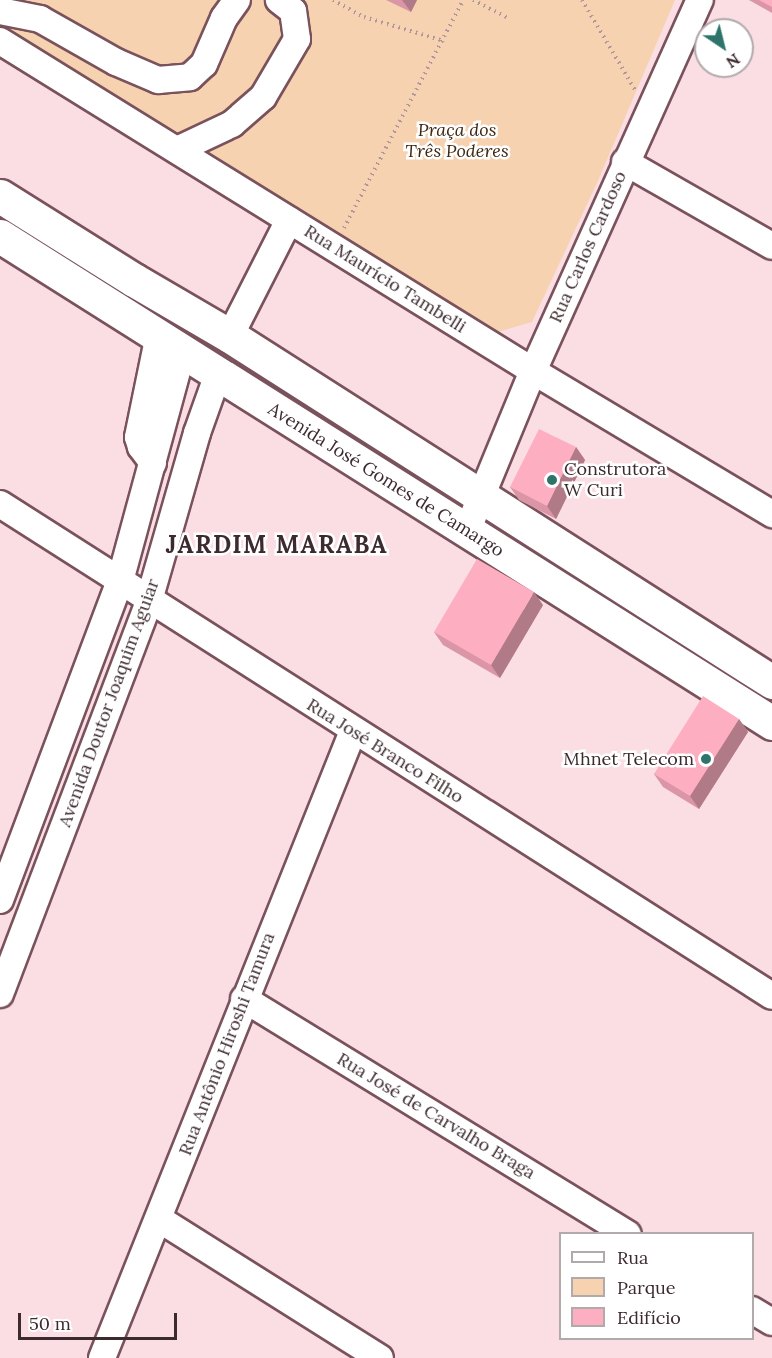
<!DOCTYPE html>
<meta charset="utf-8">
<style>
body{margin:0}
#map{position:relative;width:772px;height:1358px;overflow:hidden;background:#fbdee4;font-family:Lora,serif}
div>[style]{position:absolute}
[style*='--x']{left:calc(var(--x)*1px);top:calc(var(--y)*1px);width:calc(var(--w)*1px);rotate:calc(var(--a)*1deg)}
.green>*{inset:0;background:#f6d2b1}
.path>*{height:4px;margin-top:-2px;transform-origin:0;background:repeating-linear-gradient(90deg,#af969b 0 1.5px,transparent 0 6px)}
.roads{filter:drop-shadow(2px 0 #7a525c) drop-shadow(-2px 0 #7a525c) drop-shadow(0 2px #7a525c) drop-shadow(0 -2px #7a525c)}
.minor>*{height:26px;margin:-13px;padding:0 13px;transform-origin:13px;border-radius:13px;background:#fff}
.major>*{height:33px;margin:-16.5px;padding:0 16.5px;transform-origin:16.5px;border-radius:16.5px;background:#fff}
.wall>*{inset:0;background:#da96a6}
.shaded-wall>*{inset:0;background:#b17a87}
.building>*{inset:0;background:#fdaec1}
.dots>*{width:16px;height:16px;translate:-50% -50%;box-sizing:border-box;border:3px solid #fff;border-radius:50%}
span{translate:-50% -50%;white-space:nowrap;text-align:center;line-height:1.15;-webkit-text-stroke:5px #fff;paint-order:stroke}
.park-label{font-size:18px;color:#3f2710;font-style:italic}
.street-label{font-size:18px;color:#3c2a2e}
.poi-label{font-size:18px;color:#3c2a2e}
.left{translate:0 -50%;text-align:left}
.right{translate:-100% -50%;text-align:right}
.district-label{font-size:24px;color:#3c2a2e;font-weight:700;letter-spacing:1.5px}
.legend{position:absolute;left:559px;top:1232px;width:195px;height:108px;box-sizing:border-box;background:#fff;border:2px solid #b1aaab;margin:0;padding:8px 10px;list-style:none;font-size:18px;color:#3c2a2e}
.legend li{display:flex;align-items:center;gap:12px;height:30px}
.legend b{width:30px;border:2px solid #b1aaab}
.north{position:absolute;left:694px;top:18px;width:60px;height:60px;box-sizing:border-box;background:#fff;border:2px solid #b1aaab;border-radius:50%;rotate:145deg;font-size:16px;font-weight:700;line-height:24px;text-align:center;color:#3c2a2e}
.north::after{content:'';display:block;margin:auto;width:21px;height:27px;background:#2e746b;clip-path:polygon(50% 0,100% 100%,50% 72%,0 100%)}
.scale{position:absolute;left:18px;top:1313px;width:159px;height:27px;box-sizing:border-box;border:3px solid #3c2a2e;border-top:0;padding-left:8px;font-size:18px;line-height:21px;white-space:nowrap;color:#3c2a2e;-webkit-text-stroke:4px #fff;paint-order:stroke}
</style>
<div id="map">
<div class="green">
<div style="clip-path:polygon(0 0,675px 0,598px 181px,532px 322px,498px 332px,277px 199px,0 23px)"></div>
</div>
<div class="path">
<div style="--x:333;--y:0;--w:35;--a:29"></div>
<div style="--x:364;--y:17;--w:84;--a:16.7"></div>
<div style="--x:473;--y:0;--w:39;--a:27"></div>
<div style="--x:582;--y:0;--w:104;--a:59.5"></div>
<div style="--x:344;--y:228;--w:257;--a:-62.4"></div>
</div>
<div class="roads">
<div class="minor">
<div style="--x:0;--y:11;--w:41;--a:11.3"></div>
<div style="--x:40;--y:19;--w:87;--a:29.5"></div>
<div style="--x:116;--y:62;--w:46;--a:23.2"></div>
<div style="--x:158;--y:80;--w:32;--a:-5"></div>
<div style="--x:190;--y:77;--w:19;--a:-43"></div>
<div style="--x:204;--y:64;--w:50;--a:-66.5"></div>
<div style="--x:224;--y:18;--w:22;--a:-54"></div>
<div style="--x:0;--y:41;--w:627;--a:31.76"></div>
<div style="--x:533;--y:371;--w:279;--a:30.9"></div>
<div style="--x:177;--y:150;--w:61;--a:-25.3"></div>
<div style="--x:232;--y:124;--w:41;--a:-41.1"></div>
<div style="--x:263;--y:97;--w:67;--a:-59.6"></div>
<div style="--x:297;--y:39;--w:28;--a:-98"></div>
<div style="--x:293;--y:11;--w:18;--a:-142"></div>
<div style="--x:625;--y:162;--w:169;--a:29.7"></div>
<div style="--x:230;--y:336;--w:130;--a:-63"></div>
<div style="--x:153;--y:463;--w:20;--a:-127"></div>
<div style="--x:141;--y:447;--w:10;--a:-107"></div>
<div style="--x:138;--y:437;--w:104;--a:-78.4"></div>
<div style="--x:0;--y:504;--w:915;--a:32.51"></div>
<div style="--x:467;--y:531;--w:173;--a:-67.6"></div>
<div style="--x:533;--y:371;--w:407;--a:-65.8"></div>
<div style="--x:0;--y:900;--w:341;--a:-69.4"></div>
<div style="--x:120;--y:581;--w:240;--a:-74.8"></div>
<div style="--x:0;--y:994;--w:417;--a:-69.2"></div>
<div style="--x:148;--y:604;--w:178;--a:-74"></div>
<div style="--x:197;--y:433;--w:63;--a:-70.4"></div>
<div style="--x:244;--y:999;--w:450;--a:31.5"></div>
<div style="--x:159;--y:1219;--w:261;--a:32.2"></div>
<div style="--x:752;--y:1310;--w:23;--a:31"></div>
<div style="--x:102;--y:1358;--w:675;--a:-68.18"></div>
</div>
<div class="major">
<div style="--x:0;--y:196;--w:158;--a:32.1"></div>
<div style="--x:134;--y:280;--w:111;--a:30.3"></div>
<div style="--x:230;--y:336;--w:643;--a:32.55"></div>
<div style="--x:0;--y:236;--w:913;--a:32.24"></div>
</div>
</div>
<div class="wall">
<div style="clip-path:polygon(386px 0,417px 0,411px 12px)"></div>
<div style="clip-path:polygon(749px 0,772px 0,772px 13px)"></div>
<div style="clip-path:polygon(576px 447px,585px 460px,556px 519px,519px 500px,510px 487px)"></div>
<div style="clip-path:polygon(543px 605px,500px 678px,443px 645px,434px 632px)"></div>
<div style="clip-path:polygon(739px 719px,748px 732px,699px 809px,663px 787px,654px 774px)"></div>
</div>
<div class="shaded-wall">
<div style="clip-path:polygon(402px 0,417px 0,411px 12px)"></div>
<div style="clip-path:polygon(576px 447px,585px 460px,556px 519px,547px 506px)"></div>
<div style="clip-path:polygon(534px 592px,543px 605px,500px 678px,491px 665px)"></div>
<div style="clip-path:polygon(739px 719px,748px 732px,699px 809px,690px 796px)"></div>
</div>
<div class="building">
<div style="clip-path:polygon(759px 0,772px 0,772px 7px)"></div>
<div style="clip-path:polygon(539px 429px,576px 447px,547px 506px,510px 487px)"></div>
<div style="clip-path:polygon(477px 559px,534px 592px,491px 665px,434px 632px)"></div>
<div style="clip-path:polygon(703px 696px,739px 719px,690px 796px,654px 774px)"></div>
</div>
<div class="dots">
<div style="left:552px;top:480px;background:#2e746b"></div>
<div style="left:706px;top:759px;background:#2e746b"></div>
</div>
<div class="park-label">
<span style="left:457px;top:141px">Praça dos<br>Três Poderes</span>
</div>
<div class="street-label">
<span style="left:588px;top:247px;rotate:-66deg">Rua Carlos Cardoso</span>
<span style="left:385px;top:279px;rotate:32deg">Rua Maurício Tambelli</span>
<span style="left:386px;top:480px;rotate:32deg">Avenida José Gomes de Camargo</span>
<span style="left:109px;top:703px;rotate:-70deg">Avenida Doutor Joaquim Aguiar</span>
<span style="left:385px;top:751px;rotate:32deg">Rua José Branco Filho</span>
<span style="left:227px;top:1044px;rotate:-69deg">Rua Antônio Hiroshi Tamura</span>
<span style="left:436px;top:1116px;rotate:31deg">Rua José de Carvalho Braga</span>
</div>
<div class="poi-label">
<span class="left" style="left:564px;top:480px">Construtora<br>W Curi</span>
<span class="right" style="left:694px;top:759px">Mhnet Telecom</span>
</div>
<div class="district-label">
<span style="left:277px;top:545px">JARDIM MARABA</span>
</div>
<ul class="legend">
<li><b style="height:8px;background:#fff"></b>Rua</li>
<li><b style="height:16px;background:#f6d2b1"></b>Parque</li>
<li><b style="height:16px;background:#fdaec1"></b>Edifício</li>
</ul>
<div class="north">N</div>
<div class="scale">50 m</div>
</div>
